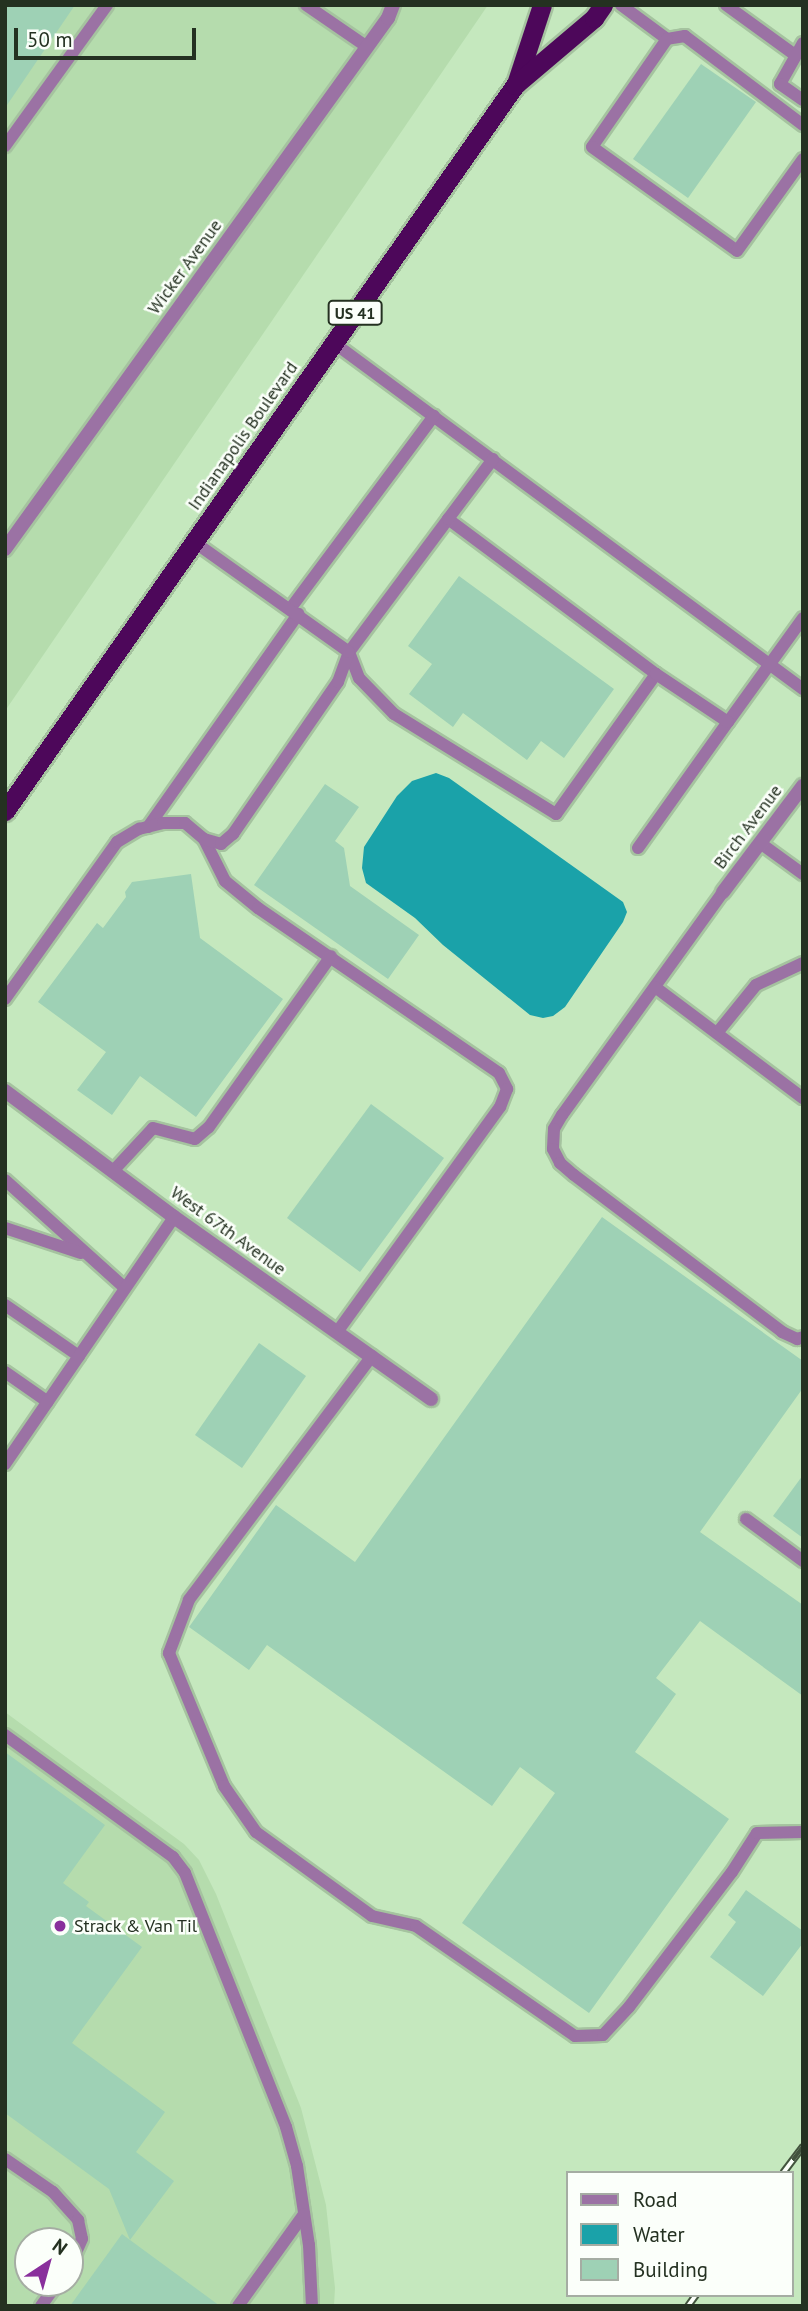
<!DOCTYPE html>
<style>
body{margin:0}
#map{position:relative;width:808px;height:2311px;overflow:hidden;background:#c5e8be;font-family:"PT Sans",sans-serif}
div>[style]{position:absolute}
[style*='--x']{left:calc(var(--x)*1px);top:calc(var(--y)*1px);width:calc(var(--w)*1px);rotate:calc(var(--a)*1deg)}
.built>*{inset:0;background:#b5dcad}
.water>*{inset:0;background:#1aa2a9}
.building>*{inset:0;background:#9ed1b5}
.roads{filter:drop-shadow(2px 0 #a5c39f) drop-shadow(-2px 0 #a5c39f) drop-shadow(0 2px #a5c39f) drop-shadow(0 -2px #a5c39f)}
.service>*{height:12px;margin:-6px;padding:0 6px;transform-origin:6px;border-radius:6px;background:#9b72a4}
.minor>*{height:14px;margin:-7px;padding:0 7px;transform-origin:7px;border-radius:7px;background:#9b72a4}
.trunk>*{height:19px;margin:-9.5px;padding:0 9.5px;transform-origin:9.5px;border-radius:9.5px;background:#4d075a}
.rail>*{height:8px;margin-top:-4px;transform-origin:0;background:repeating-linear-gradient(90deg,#fbfffa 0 16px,#42533e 0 32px);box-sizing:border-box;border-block:2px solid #42533e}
.dots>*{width:19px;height:19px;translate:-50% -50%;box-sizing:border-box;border:4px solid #fbfffa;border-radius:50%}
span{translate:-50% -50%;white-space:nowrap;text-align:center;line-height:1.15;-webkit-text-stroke:5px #fbfffa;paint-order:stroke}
.shield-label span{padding:2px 5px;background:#fbfffa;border:2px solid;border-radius:5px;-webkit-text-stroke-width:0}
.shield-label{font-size:16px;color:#243121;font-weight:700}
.street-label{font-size:18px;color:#243121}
.poi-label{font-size:18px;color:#243121}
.left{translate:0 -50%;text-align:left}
.frame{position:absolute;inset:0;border:7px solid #243121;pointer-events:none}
.legend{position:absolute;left:566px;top:2171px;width:228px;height:126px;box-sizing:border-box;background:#fbfffa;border:2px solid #a5ada3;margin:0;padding:9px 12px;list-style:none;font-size:21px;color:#243121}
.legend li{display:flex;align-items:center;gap:14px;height:35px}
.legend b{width:35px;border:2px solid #a5ada3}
.north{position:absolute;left:14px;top:2227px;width:70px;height:70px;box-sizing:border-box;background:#fbfffa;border:2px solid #a5ada3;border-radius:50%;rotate:36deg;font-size:19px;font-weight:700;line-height:28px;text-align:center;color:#243121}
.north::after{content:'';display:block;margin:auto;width:24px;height:32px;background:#89309c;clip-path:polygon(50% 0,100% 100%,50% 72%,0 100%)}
.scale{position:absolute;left:14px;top:28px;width:182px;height:32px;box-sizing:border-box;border:4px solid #243121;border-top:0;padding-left:9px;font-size:21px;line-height:24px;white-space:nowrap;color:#243121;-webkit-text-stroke:5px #fbfffa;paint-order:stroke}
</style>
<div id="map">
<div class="built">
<div style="clip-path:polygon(5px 5px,488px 5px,5px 711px)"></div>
<div style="clip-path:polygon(evenodd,5px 1712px,184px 1844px,199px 1860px,216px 1894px,301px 2108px,326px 2205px,335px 2288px,334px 2306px,5px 2306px,5px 1712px,28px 2241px,70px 2241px,70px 2283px,28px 2283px,28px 2241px)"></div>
</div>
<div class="water">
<div style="clip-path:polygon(436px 773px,449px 778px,623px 902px,627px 912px,623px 922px,565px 1007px,553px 1016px,543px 1018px,530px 1015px,443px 945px,415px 918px,366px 883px,362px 868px,364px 847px,397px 796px,412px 781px)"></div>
</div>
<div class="building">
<div style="clip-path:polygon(5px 5px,75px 5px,5px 108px)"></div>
<div style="clip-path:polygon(701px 64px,756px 102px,688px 198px,633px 159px)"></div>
<div style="clip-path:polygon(459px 576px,614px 689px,564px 758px,541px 741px,527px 760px,463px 713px,453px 727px,409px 694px,432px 664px,408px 646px)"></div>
<div style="clip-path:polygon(325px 784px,359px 807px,335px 841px,344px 848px,350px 886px,419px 935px,388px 979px,254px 885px)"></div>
<div style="clip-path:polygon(191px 874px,200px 938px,283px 999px,196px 1117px,140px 1076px,112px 1115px,77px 1090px,106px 1052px,38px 1002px,97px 923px,103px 928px,126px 897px,125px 892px,132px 882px)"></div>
<div style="clip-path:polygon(371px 1104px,444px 1158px,360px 1272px,287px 1218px)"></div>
<div style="clip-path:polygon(602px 1217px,803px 1361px,803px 1388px,700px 1532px,803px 1605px,803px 1696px,700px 1621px,656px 1678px,676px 1694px,635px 1752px,729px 1819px,589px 2013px,462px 1923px,555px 1793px,520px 1767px,492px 1806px,267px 1645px,249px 1670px,189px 1627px,276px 1505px,355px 1562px)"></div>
<div style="clip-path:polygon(259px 1343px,306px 1376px,242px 1468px,195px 1435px)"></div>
<div style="clip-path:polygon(803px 1475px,803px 1538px,773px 1516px)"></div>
<div style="clip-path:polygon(5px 1752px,105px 1825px,63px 1883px,89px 1902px,86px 1906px,142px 1947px,72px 2043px,165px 2112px,136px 2152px,174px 2181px,130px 2240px,109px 2189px,5px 2113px)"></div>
<div style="clip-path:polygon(746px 1890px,803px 1931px,803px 1943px,763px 1996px,710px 1957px,736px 1922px,728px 1915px)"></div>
<div style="clip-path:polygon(122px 2234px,130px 2240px,220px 2306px,70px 2306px)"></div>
</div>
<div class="roads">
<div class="service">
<div style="--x:306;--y:5;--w:74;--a:34.5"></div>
<div style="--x:621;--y:5;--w:57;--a:36.5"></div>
<div style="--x:726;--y:5;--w:85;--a:35.9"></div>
<div style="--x:803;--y:43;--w:47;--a:119.3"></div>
<div style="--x:780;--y:84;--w:28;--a:35"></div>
<div style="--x:803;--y:125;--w:148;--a:-143"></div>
<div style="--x:685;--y:36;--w:18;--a:171"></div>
<div style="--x:667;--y:39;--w:131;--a:124.8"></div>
<div style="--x:592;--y:147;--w:178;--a:35.6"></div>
<div style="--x:737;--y:251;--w:113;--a:-54.3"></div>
<div style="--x:5;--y:146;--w:174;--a:-54.1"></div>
<div style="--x:334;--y:343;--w:583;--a:36.42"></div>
<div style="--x:448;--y:519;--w:259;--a:36.7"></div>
<div style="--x:656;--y:674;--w:172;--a:125.5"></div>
<div style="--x:556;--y:814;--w:190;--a:-148.3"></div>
<div style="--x:394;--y:714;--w:50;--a:-134.2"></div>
<div style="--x:359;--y:678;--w:28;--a:-111"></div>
<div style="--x:349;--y:652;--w:166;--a:-53.3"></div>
<div style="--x:448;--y:519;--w:75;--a:-53.1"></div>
<div style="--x:290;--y:609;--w:241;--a:-53.3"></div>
<div style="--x:728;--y:722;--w:128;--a:-54.2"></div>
<div style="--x:148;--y:827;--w:261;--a:-54.8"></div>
<div style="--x:204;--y:839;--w:47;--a:63.4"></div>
<div style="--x:225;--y:881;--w:43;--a:39.3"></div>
<div style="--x:258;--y:908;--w:292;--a:34.4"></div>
<div style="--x:499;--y:1073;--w:18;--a:63"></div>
<div style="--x:507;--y:1089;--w:19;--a:111"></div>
<div style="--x:500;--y:1107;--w:278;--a:125.9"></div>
<div style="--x:760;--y:843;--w:53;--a:35.8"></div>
<div style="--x:638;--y:848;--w:155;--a:-54.5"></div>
<div style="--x:728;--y:722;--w:87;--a:-146.3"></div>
<div style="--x:723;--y:892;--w:275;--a:125.8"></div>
<div style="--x:562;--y:1115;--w:16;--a:120"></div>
<div style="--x:554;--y:1129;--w:20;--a:93"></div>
<div style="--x:553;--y:1149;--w:16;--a:63"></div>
<div style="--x:560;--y:1163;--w:18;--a:41"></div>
<div style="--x:574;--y:1175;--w:261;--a:37"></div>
<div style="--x:782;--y:1332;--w:17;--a:25"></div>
<div style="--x:797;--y:1339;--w:6;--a:-18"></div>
<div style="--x:655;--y:987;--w:185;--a:36.9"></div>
<div style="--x:5;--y:999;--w:193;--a:-54.5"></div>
<div style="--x:117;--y:842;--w:26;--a:-31"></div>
<div style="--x:139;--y:829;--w:25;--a:-14"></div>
<div style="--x:163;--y:823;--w:22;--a:0"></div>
<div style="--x:185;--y:823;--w:25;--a:40"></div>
<div style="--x:204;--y:839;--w:18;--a:16"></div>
<div style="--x:221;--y:844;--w:16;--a:-40"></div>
<div style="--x:233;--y:834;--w:185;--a:-55.4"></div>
<div style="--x:338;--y:682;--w:32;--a:-70"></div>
<div style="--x:349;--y:652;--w:190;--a:-144.6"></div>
<div style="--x:717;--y:1033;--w:62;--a:-50.9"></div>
<div style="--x:756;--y:985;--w:52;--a:-25.1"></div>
<div style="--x:114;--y:1170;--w:57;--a:-47.1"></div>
<div style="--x:153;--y:1128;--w:43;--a:14.7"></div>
<div style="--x:195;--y:1139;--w:18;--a:-41"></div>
<div style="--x:209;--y:1127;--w:210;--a:-54.5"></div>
<div style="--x:5;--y:1180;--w:161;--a:42"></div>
<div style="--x:5;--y:1228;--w:80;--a:18.2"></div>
<div style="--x:5;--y:1305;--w:90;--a:34.6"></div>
<div style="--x:372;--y:1356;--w:305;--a:126.9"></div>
<div style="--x:189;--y:1600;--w:57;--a:110.7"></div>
<div style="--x:169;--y:1653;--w:144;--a:67.5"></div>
<div style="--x:224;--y:1786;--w:56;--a:55.2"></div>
<div style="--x:256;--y:1832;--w:143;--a:35.9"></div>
<div style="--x:372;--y:1916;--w:45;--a:12.8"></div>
<div style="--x:416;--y:1926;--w:193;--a:34.7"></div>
<div style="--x:575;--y:2036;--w:28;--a:-2"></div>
<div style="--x:603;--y:2035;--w:38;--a:-47"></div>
<div style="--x:629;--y:2007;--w:170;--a:-52.7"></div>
<div style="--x:732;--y:1872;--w:46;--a:-57.3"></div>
<div style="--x:757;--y:1833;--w:46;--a:-1.2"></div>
<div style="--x:5;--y:1372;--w:52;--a:34.9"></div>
<div style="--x:5;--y:1464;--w:299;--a:-55.6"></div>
<div style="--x:746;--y:1519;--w:71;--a:36.4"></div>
<div style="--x:5;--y:1735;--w:208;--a:36"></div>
<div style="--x:173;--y:1857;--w:20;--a:53"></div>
<div style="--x:185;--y:1873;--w:273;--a:68.3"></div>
<div style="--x:286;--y:2127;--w:41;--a:74.2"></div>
<div style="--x:297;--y:2166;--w:80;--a:81.4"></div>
<div style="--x:309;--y:2245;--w:61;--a:87.2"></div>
<div style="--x:5;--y:2159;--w:58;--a:34.5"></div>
<div style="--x:53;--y:2192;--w:38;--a:48"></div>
<div style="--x:78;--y:2220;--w:19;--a:78"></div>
<div style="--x:82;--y:2239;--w:30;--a:114"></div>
<div style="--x:41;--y:2306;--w:29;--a:-54"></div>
<div style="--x:238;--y:2306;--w:113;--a:-54.3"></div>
</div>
<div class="minor">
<div style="--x:5;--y:549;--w:655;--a:-54.2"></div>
<div style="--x:388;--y:18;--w:14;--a:-69"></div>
<div style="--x:723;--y:892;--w:133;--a:-53"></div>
<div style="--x:5;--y:1091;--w:211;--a:36.7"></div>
<div style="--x:174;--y:1217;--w:315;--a:35.3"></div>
</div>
<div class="trunk">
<div style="--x:516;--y:84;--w:83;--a:-71.8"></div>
<div style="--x:5;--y:811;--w:887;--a:-54.91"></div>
<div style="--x:515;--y:85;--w:104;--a:-40.3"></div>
<div style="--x:594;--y:18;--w:16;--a:-55"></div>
</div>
</div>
<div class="rail">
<div style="--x:783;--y:2173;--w:34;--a:-53"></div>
<div style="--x:688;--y:2306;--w:14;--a:-54"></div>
</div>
<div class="dots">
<div style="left:60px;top:1926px;background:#89309c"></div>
</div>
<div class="shield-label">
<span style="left:355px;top:313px">US 41</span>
</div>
<div class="street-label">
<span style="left:185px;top:267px;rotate:-54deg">Wicker Avenue</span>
<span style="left:243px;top:436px;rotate:-55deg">Indianapolis Boulevard</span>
<span style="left:748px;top:827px;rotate:-53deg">Birch Avenue</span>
<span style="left:228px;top:1231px;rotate:36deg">West 67th Avenue</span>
</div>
<div class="poi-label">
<span class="left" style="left:74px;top:1926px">Strack &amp; Van Til</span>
</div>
<div class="frame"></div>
<ul class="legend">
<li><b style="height:9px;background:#9b72a4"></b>Road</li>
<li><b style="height:19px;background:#1aa2a9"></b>Water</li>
<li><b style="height:19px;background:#9ed1b5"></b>Building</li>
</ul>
<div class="north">N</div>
<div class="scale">50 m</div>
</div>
